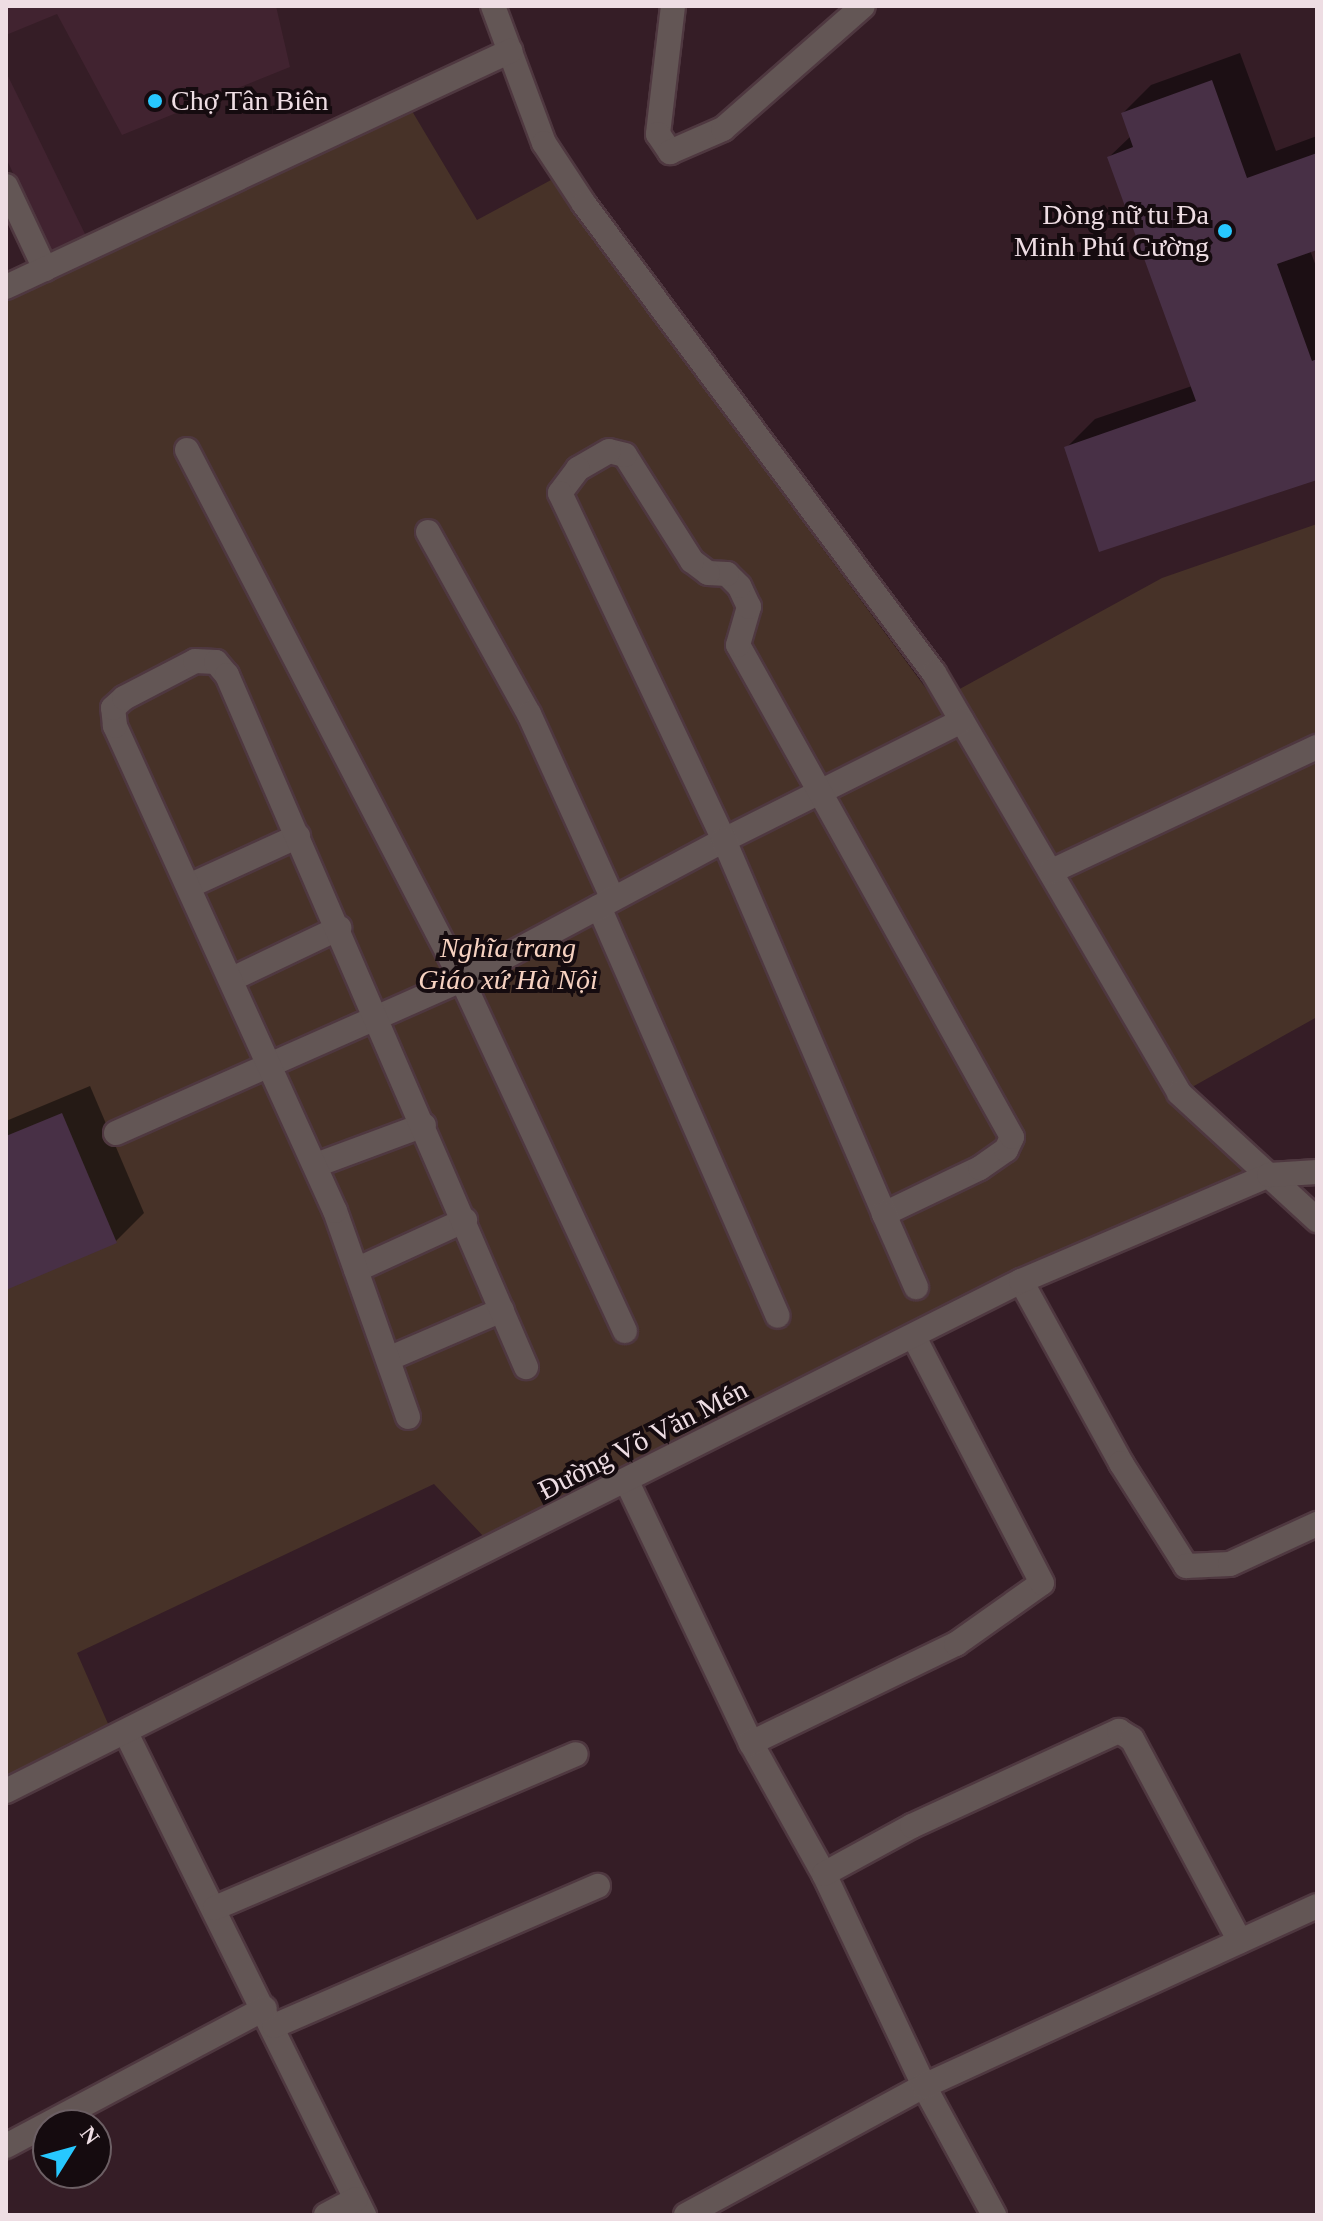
<!DOCTYPE html>
<meta charset="utf-8">
<style>
body{margin:0}
#map{position:relative;width:1323px;height:2221px;overflow:hidden;background:#351d26;font-family:"Times New Roman",serif}
div>[style]{position:absolute}
[style*='--x']{left:calc(var(--x)*1px);top:calc(var(--y)*1px);width:calc(var(--w)*1px);rotate:calc(var(--a)*1deg)}
.built>*{inset:0;background:#412330}
.green>*{inset:0;background:#473228}
.shadow>*{inset:0;background:#0007}
.building>*{inset:0;background:#483046}
.roads{filter:drop-shadow(2px 0 #4f3840) drop-shadow(-2px 0 #4f3840) drop-shadow(0 2px #4f3840) drop-shadow(0 -2px #4f3840)}
.minor>*{height:24px;margin:-12px;padding:0 12px;transform-origin:12px;border-radius:12px;background:#635655}
.dots>*{width:22px;height:22px;translate:-50% -50%;box-sizing:border-box;border:4px solid #150b0f;border-radius:50%}
span{translate:-50% -50%;white-space:nowrap;text-align:center;line-height:1.15;-webkit-text-stroke:8px #150b0f;paint-order:stroke}
.poi-label{font-size:28px;color:#eedde3}
.left{translate:0 -50%;text-align:left}
.right{translate:-100% -50%;text-align:right}
.park-label{font-size:28px;color:#f7d2c1;font-style:italic}
.street-label{font-size:28px;color:#eedde3}
.frame{position:absolute;inset:0;border:8px solid #eedde3;pointer-events:none}
.north{position:absolute;left:32px;top:2109px;width:80px;height:80px;box-sizing:border-box;background:#150b0f;border:2px solid #6c5f64;border-radius:50%;rotate:53deg;font-size:22px;font-weight:700;line-height:32px;text-align:center;color:#eedde3}
.north::after{content:'';display:block;margin:auto;width:28px;height:36px;background:#27c8ff;clip-path:polygon(50% 0,100% 100%,50% 72%,0 100%)}
</style>
<div id="map">
<div class="built">
<div style="clip-path:polygon(6px 6px,276px 6px,290px 67px,122px 135px,57px 14px,6px 35px)"></div>
<div style="clip-path:polygon(6px 72px,86px 236px,50px 253px,6px 158px)"></div>
</div>
<div class="green">
<div style="clip-path:polygon(412px 111px,477px 220px,551px 180px,936px 702px,1162px 578px,1317px 524px,1317px 1017px,1169px 1100px,1245px 1170px,1017px 1268px,485px 1538px,434px 1484px,77px 1653px,109px 1726px,6px 1776px,6px 302px)"></div>
</div>
<div class="shadow">
<div style="clip-path:polygon(1240px 53px,1276px 151px,1317px 136px,1317px 248px,1310px 250px,1317px 269px,1317px 478px,1066px 448px,1095px 419px,1192px 386px,1109px 157px,1131px 136px,1123px 113px,1151px 85px)"></div>
<div style="clip-path:polygon(90px 1086px,144px 1213px,116px 1241px,6px 1288px,6px 1121px)"></div>
</div>
<div class="building">
<div style="clip-path:polygon(1212px 80px,1247px 178px,1317px 153px,1317px 250px,1277px 264px,1312px 361px,1317px 359px,1317px 480px,1099px 552px,1064px 447px,1196px 401px,1107px 157px,1133px 147px,1121px 113px)"></div>
<div style="clip-path:polygon(62px 1113px,117px 1243px,6px 1290px,6px 1136px)"></div>
</div>
<div class="roads">
<div class="minor">
<div style="--x:493;--y:6;--w:146;--a:69.6"></div>
<div style="--x:544;--y:143;--w:73;--a:56.7"></div>
<div style="--x:584;--y:204;--w:585;--a:53.27"></div>
<div style="--x:934;--y:673;--w:486;--a:59.7"></div>
<div style="--x:1179;--y:1093;--w:188;--a:42.6"></div>
<div style="--x:673;--y:6;--w:129;--a:96.7"></div>
<div style="--x:658;--y:134;--w:22;--a:56"></div>
<div style="--x:670;--y:152;--w:58;--a:-23.5"></div>
<div style="--x:723;--y:129;--w:186;--a:-41.3"></div>
<div style="--x:6;--y:186;--w:92;--a:64.8"></div>
<div style="--x:6;--y:287;--w:557;--a:-25.09"></div>
<div style="--x:187;--y:450;--w:597;--a:62.58"></div>
<div style="--x:462;--y:980;--w:387;--a:65.1"></div>
<div style="--x:428;--y:532;--w:208;--a:61"></div>
<div style="--x:529;--y:714;--w:203;--a:65.6"></div>
<div style="--x:1052;--y:871;--w:293;--a:-25.1"></div>
<div style="--x:189;--y:886;--w:120;--a:-24.6"></div>
<div style="--x:599;--y:907;--w:446;--a:66.4"></div>
<div style="--x:232;--y:979;--w:119;--a:-25.5"></div>
<div style="--x:116;--y:1133;--w:378;--a:-23.9"></div>
<div style="--x:462;--y:980;--w:297;--a:-28.1"></div>
<div style="--x:724;--y:840;--w:266;--a:-26.6"></div>
<div style="--x:316;--y:1165;--w:115;--a:-20.3"></div>
<div style="--x:884;--y:1214;--w:106;--a:-25.6"></div>
<div style="--x:980;--y:1168;--w:32;--a:-35"></div>
<div style="--x:1006;--y:1150;--w:14;--a:-65"></div>
<div style="--x:1012;--y:1137;--w:563;--a:-119.11"></div>
<div style="--x:738;--y:645;--w:40;--a:-74"></div>
<div style="--x:749;--y:607;--w:23;--a:-115"></div>
<div style="--x:739;--y:586;--w:17;--a:-135"></div>
<div style="--x:727;--y:574;--w:19;--a:-177"></div>
<div style="--x:708;--y:573;--w:20;--a:-143"></div>
<div style="--x:692;--y:561;--w:125;--a:-122.3"></div>
<div style="--x:625;--y:455;--w:16;--a:-166"></div>
<div style="--x:609;--y:451;--w:36;--a:150"></div>
<div style="--x:578;--y:469;--w:30;--a:127"></div>
<div style="--x:560;--y:493;--w:384;--a:64.7"></div>
<div style="--x:724;--y:840;--w:407;--a:66.8"></div>
<div style="--x:884;--y:1214;--w:80;--a:66.3"></div>
<div style="--x:356;--y:1270;--w:120;--a:-24.6"></div>
<div style="--x:1021;--y:1281;--w:208;--a:61.2"></div>
<div style="--x:1121;--y:1463;--w:122;--a:57.7"></div>
<div style="--x:1186;--y:1566;--w:44;--a:-2.6"></div>
<div style="--x:1230;--y:1564;--w:96;--a:-24.7"></div>
<div style="--x:388;--y:1359;--w:124;--a:-23.3"></div>
<div style="--x:408;--y:1417;--w:219;--a:-109.5"></div>
<div style="--x:335;--y:1211;--w:533;--a:-114.4"></div>
<div style="--x:115;--y:726;--w:18;--a:-96"></div>
<div style="--x:113;--y:708;--w:15;--a:-42"></div>
<div style="--x:124;--y:698;--w:80;--a:-27.5"></div>
<div style="--x:195;--y:661;--w:21;--a:3"></div>
<div style="--x:216;--y:662;--w:17;--a:50"></div>
<div style="--x:227;--y:675;--w:754;--a:66.63"></div>
<div style="--x:627;--y:1482;--w:289;--a:64.6"></div>
<div style="--x:751;--y:1743;--w:150;--a:60.9"></div>
<div style="--x:824;--y:1874;--w:234;--a:64.7"></div>
<div style="--x:924;--y:2086;--w:147;--a:61.5"></div>
<div style="--x:126;--y:1733;--w:538;--a:63.72"></div>
<div style="--x:751;--y:1743;--w:228;--a:-25.8"></div>
<div style="--x:956;--y:1644;--w:105;--a:-35.3"></div>
<div style="--x:1042;--y:1583;--w:277;--a:-117.5"></div>
<div style="--x:6;--y:1791;--w:1136;--a:-26.68"></div>
<div style="--x:1021;--y:1281;--w:270;--a:-23.1"></div>
<div style="--x:1269;--y:1175;--w:48;--a:-3.6"></div>
<div style="--x:824;--y:1874;--w:100;--a:-28.6"></div>
<div style="--x:912;--y:1826;--w:228;--a:-24.7"></div>
<div style="--x:1119;--y:1731;--w:15;--a:32"></div>
<div style="--x:1132;--y:1739;--w:229;--a:61.9"></div>
<div style="--x:215;--y:1908;--w:392;--a:-23.1"></div>
<div style="--x:274;--y:2026;--w:353;--a:-23.4"></div>
<div style="--x:6;--y:2146;--w:293;--a:-28"></div>
<div style="--x:326;--y:2215;--w:34;--a:-28"></div>
<div style="--x:686;--y:2215;--w:271;--a:-28.5"></div>
<div style="--x:924;--y:2086;--w:432;--a:-24.6"></div>
</div>
</div>
<div class="dots">
<div style="left:155px;top:101px;background:#27c8ff"></div>
<div style="left:1225px;top:231px;background:#27c8ff"></div>
</div>
<div class="poi-label">
<span class="left" style="left:171px;top:101px">Chợ Tân Biên</span>
<span class="right" style="left:1209px;top:231px">Dòng nữ tu Đa<br>Minh Phú Cường</span>
</div>
<div class="park-label">
<span style="left:508px;top:964px">Nghĩa trang<br>Giáo xứ Hà Nội</span>
</div>
<div class="street-label">
<span style="left:643px;top:1440px;rotate:-27deg">Đường Võ Văn Mén</span>
</div>
<div class="frame"></div>
<div class="north">N</div>
</div>
